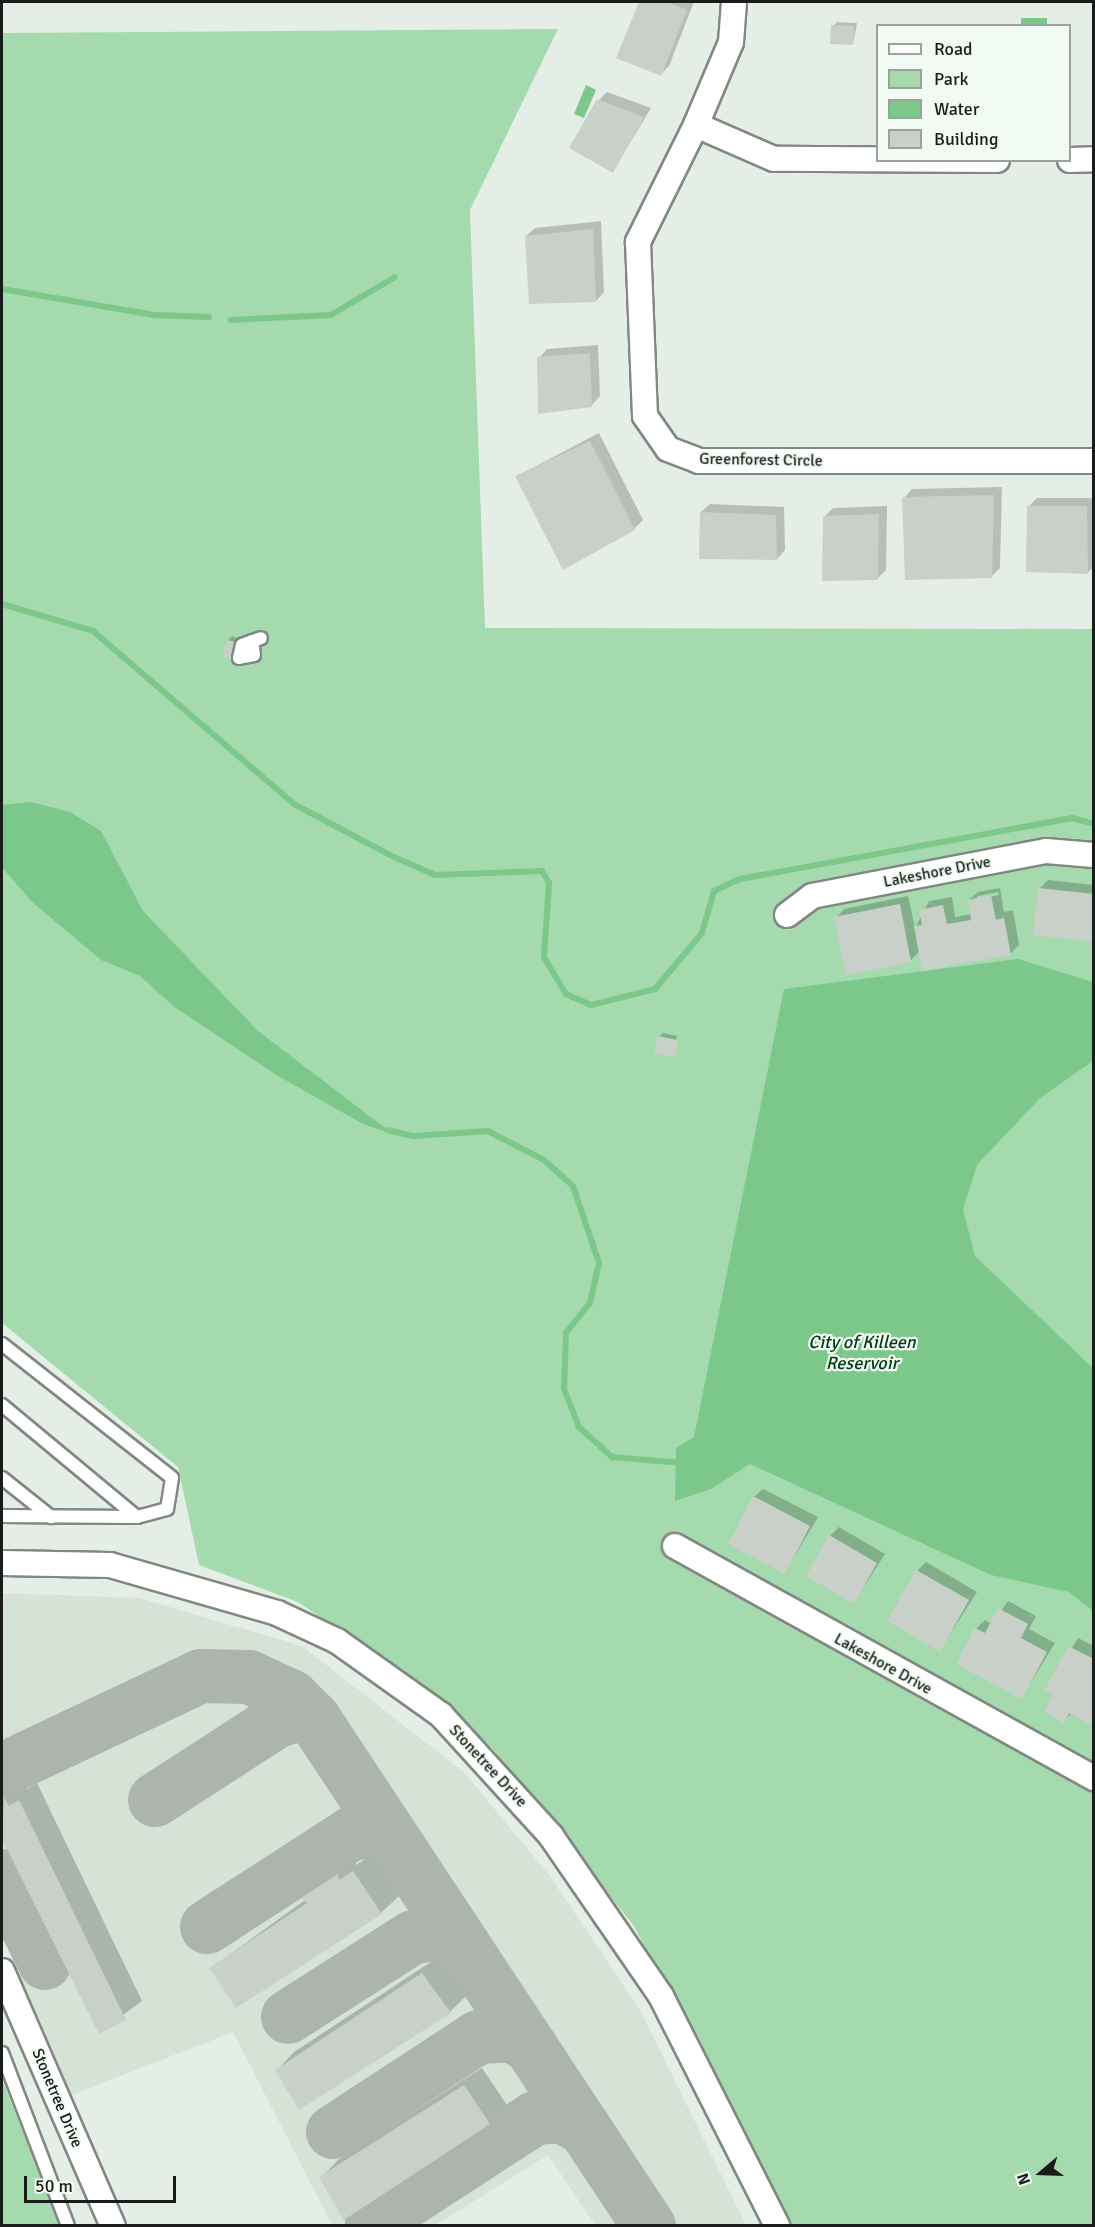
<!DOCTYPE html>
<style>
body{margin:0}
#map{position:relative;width:1095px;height:2227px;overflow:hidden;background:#e5eee6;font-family:Signika,sans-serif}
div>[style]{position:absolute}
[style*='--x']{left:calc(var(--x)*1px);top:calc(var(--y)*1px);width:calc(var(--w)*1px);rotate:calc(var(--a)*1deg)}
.built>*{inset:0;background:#d4e3d6}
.green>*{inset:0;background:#a4daad}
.water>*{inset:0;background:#7cc88b}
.shadow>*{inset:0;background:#0003}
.stream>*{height:6px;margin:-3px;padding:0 3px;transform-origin:3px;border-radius:3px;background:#7cc88b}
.taxiway>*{height:54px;margin:-27px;padding:0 27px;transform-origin:27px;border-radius:27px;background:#acb4ad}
.building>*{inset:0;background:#c8d0c9}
.roads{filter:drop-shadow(2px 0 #808881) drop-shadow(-2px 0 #808881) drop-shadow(0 2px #808881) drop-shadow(0 -2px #808881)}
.lane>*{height:12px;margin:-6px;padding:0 6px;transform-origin:6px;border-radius:6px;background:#fff}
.street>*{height:24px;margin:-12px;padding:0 12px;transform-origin:12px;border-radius:12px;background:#fff}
span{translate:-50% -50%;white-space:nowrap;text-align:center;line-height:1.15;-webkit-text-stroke:4.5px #f2fbf3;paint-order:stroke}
.street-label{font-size:16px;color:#191c1a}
.water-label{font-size:18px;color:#003b14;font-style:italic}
.frame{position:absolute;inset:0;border:3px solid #191c1a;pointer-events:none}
.legend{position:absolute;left:876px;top:24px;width:195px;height:138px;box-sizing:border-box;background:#f2fbf3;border:2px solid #9ba29c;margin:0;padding:8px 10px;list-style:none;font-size:18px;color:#191c1a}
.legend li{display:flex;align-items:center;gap:12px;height:30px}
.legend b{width:30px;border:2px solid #9ba29c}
.north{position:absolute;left:1011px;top:2143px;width:60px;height:60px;-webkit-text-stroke:4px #f2fbf3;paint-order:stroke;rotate:251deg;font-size:16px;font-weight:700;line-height:24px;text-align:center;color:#191c1a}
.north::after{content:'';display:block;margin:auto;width:21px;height:27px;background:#191c1a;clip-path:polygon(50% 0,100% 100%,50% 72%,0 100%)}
.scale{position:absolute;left:24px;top:2176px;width:152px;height:27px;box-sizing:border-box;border:3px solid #191c1a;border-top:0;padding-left:8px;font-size:18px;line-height:21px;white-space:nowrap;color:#191c1a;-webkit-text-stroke:4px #f2fbf3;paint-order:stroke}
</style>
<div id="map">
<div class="built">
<div style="clip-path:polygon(2px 1593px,139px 1598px,302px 1646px,465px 1773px,549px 1875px,640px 2010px,746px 2225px,595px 2225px,548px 2155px,436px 2225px,332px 2225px,233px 2032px,72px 2095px,2px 1935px)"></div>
</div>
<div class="green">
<div style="clip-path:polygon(558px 29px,470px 210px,485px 628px,1093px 629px,1093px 2225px,789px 2225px,634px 1926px,492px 1748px,392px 1666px,298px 1602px,199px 1565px,178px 1467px,2px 1323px,2px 33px)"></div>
<div style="clip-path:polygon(2px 2079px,44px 2185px,61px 2225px,2px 2225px)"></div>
</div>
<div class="water">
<div style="clip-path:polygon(1021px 18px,1047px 18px,1047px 25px,1021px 25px)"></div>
<div style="clip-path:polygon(586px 85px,596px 90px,584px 118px,574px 114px)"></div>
<div style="clip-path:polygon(31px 802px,70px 812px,101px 831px,143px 911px,258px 1031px,393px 1134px,363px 1124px,275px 1074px,173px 1006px,140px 976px,101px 960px,32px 902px,2px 867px,2px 805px)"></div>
<div style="clip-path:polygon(1018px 959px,1093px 982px,1093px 1061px,1040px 1098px,977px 1165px,963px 1209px,975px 1256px,1093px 1368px,1093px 1611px,1069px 1592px,991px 1575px,750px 1464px,711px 1489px,675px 1501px,676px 1448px,694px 1437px,784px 989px)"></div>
</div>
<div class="shadow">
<div style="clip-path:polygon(641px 2px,694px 2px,669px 66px,661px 74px,618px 57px)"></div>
<div style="clip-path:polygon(837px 22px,857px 23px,853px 44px,833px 26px)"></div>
<div style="clip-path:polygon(607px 92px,651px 108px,613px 171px,599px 100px)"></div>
<div style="clip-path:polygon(601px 221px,604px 292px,596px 301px,526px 236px,535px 228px)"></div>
<div style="clip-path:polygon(598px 345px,600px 396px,592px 405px,539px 358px,547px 349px)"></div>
<div style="clip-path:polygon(599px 433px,643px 520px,634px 529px,517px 476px)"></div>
<div style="clip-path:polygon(1002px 487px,1000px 568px,991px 577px,904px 498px,912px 489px)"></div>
<div style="clip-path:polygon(1037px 498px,1094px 498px,1094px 567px,1087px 573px,1028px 507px)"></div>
<div style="clip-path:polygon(710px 504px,784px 507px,785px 550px,777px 559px,701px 512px)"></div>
<div style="clip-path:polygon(887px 506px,886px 570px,877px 579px,824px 517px,833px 508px)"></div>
<div style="clip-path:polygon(232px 636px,242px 640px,239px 655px,228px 640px)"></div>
<div style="clip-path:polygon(1048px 880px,1094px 885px,1094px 941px,1039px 889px)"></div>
<div style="clip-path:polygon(evenodd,1000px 888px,1004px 912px,1013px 910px,1019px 945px,1010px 954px,920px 951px,911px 960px,836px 918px,844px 909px,908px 896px,915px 928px,929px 901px,952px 897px,955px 917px,972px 914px,969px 900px,978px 892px,1000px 888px,998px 892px,999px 895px,977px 899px,977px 896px,998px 892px)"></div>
<div style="clip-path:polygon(663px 1033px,677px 1036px,674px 1055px,659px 1037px)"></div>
<div style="clip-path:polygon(763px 1489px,818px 1517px,785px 1572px,754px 1497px)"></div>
<div style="clip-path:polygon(839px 1527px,885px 1554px,854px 1602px,830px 1536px)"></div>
<div style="clip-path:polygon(926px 1562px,977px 1592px,940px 1650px,917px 1571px)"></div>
<div style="clip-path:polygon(1008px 1601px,1036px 1616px,1029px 1629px,1055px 1643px,1022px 1697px,958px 1663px,976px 1629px,985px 1620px,992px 1624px)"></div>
<div style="clip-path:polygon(1078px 1638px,1094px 1646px,1094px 1725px,1071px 1713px,1064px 1721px,1055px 1694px,1047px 1690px)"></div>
<div style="clip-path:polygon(22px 1781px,27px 1789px,37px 1783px,142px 2001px,100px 2032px,2px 1836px,2px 1792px)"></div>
<div style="clip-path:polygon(372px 1855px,399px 1896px,381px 1913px,211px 1968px,305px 1900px,320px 1881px,355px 1858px,356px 1865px)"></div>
<div style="clip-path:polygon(440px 1956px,467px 1995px,450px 2012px,277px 2070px,294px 2052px)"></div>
<div style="clip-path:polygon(482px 2068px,507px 2105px,489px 2123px,321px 2178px,338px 2160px)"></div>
</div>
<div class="stream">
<div style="--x:2;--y:289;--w:154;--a:9.7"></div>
<div style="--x:154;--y:315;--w:55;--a:2.1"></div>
<div style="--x:231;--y:320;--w:100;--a:-2.9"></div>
<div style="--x:331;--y:315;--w:74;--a:-30.7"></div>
<div style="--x:2;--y:604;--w:95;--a:16.5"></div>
<div style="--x:93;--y:631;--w:265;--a:40.7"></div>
<div style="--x:294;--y:804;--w:111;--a:28"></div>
<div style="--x:392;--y:856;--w:47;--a:23.8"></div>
<div style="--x:435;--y:875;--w:107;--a:-2.1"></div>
<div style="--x:542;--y:871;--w:14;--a:60"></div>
<div style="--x:549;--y:883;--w:74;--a:93.9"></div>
<div style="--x:544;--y:957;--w:43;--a:59.3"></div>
<div style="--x:566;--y:994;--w:27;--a:24"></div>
<div style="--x:591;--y:1005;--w:66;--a:-14"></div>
<div style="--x:655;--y:989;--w:73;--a:-50"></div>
<div style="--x:702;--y:933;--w:44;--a:-74.1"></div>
<div style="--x:714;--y:891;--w:29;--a:-25"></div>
<div style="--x:740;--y:879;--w:338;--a:-10.4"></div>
<div style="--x:1072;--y:818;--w:23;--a:15"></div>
<div style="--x:387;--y:1130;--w:27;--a:13"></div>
<div style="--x:413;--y:1136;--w:75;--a:-3.8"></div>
<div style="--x:488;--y:1131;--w:63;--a:27.4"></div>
<div style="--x:544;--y:1160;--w:39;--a:42"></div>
<div style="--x:573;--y:1186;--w:81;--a:71.3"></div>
<div style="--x:599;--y:1263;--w:41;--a:102.7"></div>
<div style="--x:590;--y:1303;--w:38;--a:129"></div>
<div style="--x:566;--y:1333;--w:56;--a:92"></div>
<div style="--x:564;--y:1389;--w:41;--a:68.5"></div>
<div style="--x:579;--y:1427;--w:45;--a:42.3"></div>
<div style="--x:612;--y:1457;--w:71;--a:4.8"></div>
</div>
<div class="taxiway">
<div style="--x:2;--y:1770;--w:220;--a:-25.3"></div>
<div style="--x:201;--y:1676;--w:48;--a:1.2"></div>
<div style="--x:249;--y:1677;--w:47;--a:24.9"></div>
<div style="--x:292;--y:1697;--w:31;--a:45"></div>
<div style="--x:314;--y:1719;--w:608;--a:56.55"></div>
<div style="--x:155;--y:1800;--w:145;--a:-32.9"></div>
<div style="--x:277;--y:1721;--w:25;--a:-16"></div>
<div style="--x:301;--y:1714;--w:14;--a:21"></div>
<div style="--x:2;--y:1876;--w:97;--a:63.7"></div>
<div style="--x:207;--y:1927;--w:171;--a:-32.9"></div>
<div style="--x:351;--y:1834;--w:21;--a:-8"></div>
<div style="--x:372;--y:1831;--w:21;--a:19"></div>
<div style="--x:288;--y:2017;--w:148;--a:-32.6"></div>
<div style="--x:413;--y:1937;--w:26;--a:-7"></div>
<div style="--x:439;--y:1934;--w:28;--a:27"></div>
<div style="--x:333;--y:2132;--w:174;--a:-33.1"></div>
<div style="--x:479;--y:2037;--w:33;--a:-3"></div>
<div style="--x:512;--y:2035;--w:22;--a:32"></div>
<div style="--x:372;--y:2224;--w:194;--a:-33"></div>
<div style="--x:535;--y:2118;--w:26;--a:-4"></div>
<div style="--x:561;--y:2116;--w:27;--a:28"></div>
</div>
<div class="building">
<div style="clip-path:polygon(639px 2px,667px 2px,687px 10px,661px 76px,616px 58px)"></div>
<div style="clip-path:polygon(831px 25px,854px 26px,853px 45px,830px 44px)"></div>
<div style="clip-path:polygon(597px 99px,644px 117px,613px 173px,569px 148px)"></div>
<div style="clip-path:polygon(593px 229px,596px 302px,529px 304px,525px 236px)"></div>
<div style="clip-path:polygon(590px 353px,592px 407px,538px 414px,537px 357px)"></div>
<div style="clip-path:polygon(590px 441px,635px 530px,563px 570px,515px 476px)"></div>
<div style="clip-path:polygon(994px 495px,992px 578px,905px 580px,902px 497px)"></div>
<div style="clip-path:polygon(1027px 506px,1087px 506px,1088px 574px,1026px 572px)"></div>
<div style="clip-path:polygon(700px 512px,776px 515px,777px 560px,699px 559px)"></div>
<div style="clip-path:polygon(879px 514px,878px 580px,822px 581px,823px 516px)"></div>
<div style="clip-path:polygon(227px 640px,239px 643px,236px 660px,222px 657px)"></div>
<div style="clip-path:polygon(1038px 888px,1094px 894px,1094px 942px,1033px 935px)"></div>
<div style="clip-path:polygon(991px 895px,996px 920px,1004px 918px,1011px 955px,922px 971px,914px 926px,922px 925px,919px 910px,943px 905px,947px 924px,971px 920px,968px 900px)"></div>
<div style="clip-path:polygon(900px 904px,911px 962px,846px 975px,834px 917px)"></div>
<div style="clip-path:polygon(657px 1036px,678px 1040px,675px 1057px,654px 1053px)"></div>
<div style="clip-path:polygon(753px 1496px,810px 1526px,785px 1574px,728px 1544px)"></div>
<div style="clip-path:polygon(829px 1535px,877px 1563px,854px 1604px,806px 1576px)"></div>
<div style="clip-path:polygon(916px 1570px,969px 1600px,940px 1652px,887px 1621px)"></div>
<div style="clip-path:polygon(998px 1608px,1028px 1624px,1021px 1638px,1047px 1652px,1022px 1699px,956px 1664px,975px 1628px,985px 1633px)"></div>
<div style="clip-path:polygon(1068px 1646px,1094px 1659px,1094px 1726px,1069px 1713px,1064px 1723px,1044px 1712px,1053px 1695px,1045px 1690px)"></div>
<div style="clip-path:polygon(4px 1797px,9px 1806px,19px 1800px,126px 2020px,99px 2034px,2px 1839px)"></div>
<div style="clip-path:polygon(353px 1871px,382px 1914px,236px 2008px,209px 1968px,307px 1903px,301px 1898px,338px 1874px,339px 1880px)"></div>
<div style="clip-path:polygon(422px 1973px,451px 2013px,299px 2110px,275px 2070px)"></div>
<div style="clip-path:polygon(464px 2085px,490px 2124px,344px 2220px,319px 2177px)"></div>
</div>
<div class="roads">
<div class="lane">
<div style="--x:252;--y:641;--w:14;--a:82"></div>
<div style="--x:254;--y:655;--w:15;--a:169"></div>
<div style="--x:239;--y:658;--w:13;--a:-77"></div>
<div style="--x:242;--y:645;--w:20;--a:-20"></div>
<div style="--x:2;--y:1344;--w:216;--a:38.2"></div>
<div style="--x:172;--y:1478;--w:31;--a:99"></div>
<div style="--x:167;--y:1509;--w:31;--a:165"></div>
<div style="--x:137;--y:1517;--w:135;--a:-179.6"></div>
<div style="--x:2;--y:1405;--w:175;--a:39.7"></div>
<div style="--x:2;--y:1478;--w:63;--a:38.5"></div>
<div style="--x:2;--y:2053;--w:185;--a:69.1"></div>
</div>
<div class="street">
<div style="--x:696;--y:125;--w:90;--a:-67.1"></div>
<div style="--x:731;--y:42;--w:40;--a:-85.7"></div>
<div style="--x:997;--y:160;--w:223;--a:-179.7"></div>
<div style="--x:774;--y:159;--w:85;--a:-156.4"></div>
<div style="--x:696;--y:125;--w:131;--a:116.4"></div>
<div style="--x:638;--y:242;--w:174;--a:87.7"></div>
<div style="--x:645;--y:416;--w:40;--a:55.1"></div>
<div style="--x:668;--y:449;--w:33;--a:21"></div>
<div style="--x:699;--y:461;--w:395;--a:0"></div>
<div style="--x:1070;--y:160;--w:24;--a:-2"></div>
<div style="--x:787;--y:915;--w:31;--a:-37"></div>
<div style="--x:812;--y:896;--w:238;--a:-10.9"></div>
<div style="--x:1046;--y:851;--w:48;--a:4.8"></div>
<div style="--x:675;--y:1546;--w:479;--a:29"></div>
<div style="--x:2;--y:1563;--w:108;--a:1.1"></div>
<div style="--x:110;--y:1565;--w:174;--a:16"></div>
<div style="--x:277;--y:1613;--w:66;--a:25"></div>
<div style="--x:337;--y:1641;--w:128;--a:35.4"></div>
<div style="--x:441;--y:1715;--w:164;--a:47.7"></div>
<div style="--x:551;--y:1836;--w:194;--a:55.5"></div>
<div style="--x:661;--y:1996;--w:258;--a:63.2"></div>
<div style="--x:2;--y:1971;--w:278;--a:66.5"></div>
</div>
</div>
<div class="street-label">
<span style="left:761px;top:460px;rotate:1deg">Greenforest Circle</span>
<span style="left:937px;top:872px;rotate:-11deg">Lakeshore Drive</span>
<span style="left:883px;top:1664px;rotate:29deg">Lakeshore Drive</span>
<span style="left:488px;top:1766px;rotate:47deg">Stonetree Drive</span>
<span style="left:57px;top:2098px;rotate:67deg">Stonetree Drive</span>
</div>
<div class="water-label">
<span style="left:862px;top:1353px">City of Killeen<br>Reservoir</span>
</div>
<div class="frame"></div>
<ul class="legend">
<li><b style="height:8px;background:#fff"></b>Road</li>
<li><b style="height:16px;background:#a4daad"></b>Park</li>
<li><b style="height:16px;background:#7cc88b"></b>Water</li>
<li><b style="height:16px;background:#c8d0c9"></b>Building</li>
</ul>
<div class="north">N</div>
<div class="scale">50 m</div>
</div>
